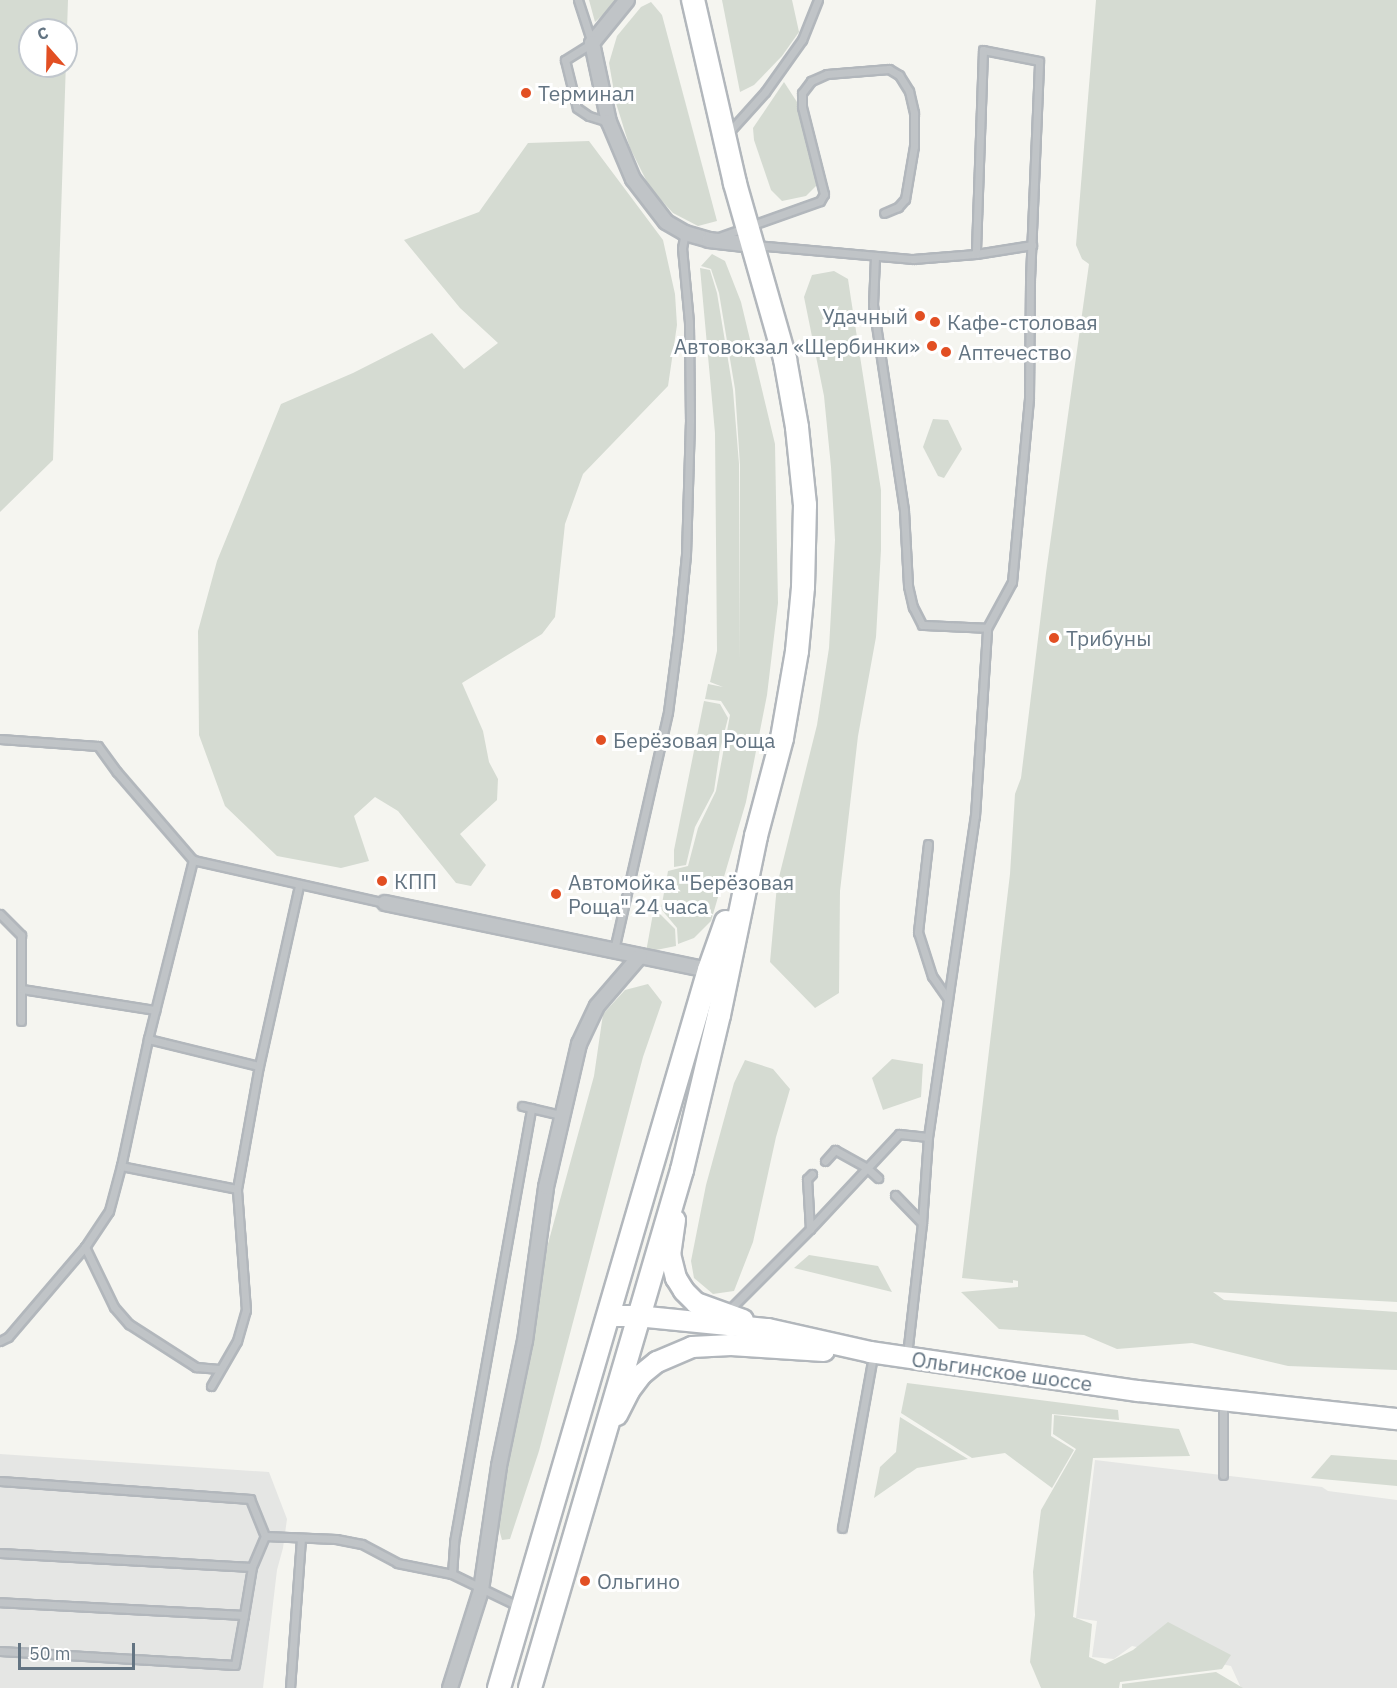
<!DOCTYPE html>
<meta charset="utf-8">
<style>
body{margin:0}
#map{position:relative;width:1397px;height:1688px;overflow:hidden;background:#f5f5f0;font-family:"IBM Plex Sans",sans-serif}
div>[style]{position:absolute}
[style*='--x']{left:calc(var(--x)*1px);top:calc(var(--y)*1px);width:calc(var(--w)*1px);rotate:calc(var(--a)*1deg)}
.built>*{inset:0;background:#e5e6e4}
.green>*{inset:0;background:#d5dbd2}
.roads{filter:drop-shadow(2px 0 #b2b7bc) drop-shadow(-2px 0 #b2b7bc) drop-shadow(0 2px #b2b7bc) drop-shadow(0 -2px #b2b7bc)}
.lane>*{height:7px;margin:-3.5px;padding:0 3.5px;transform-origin:3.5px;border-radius:3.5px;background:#c0c4c7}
.street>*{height:14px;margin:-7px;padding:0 7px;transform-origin:7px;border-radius:7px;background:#c0c4c7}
.secondary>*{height:20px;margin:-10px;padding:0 10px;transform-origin:10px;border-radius:10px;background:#fff}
.primary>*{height:22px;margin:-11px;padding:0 11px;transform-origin:11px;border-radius:11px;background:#fff}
.dots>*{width:16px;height:16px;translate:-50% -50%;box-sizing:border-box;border:3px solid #fff;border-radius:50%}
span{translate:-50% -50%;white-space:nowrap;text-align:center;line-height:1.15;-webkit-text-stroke:6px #fff;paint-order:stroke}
.poi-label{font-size:21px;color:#637482}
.left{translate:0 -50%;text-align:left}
.right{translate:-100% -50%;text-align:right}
.street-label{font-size:21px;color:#637482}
.north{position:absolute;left:18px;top:18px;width:60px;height:60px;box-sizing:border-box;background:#fff;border:2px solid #c1c7cd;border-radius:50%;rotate:340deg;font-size:16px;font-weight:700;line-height:24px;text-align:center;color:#637482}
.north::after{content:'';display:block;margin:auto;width:21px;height:27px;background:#e24f23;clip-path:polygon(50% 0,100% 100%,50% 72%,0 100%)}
.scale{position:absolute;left:18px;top:1643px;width:117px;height:27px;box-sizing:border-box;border:3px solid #637482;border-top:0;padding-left:8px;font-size:18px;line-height:21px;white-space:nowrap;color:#637482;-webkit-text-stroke:4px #fff;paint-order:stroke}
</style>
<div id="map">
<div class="built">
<div style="clip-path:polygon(0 1454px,269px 1472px,287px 1519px,283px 1548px,277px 1570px,263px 1688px,0 1688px)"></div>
<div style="clip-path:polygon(1095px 1460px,1322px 1487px,1328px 1491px,1397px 1500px,1397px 1688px,1241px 1688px,1231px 1666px,1132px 1646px,1114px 1659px,1092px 1657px,1097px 1621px,1076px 1618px)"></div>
</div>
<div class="green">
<div style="clip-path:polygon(evenodd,0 0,68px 0,53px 460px,0 512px,0 0,30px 30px,66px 30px,66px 66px,30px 66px,30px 30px)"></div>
<div style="clip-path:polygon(589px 0,619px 0,595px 22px)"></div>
<div style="clip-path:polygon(722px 0,792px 0,799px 32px,782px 56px,754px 85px,740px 92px)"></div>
<div style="clip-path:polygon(1096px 0,1397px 0,1397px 1302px,1213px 1292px,1224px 1300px,1397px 1312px,1397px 1370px,1288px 1366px,1192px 1343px,1117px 1349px,1084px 1335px,999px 1329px,961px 1292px,1018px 1287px,1018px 1281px,1013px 1280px,1013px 1283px,962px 1278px,1010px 874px,1015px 794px,1021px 778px,1046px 573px,1089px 264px,1082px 259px,1076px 245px)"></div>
<div style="clip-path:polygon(651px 2px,662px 15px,717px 221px,698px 226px,673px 213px,650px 188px,630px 148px,616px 103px,609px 63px,617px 36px,641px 7px)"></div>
<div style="clip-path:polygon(784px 82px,797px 102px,817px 185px,806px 196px,782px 201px,771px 190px,754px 140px,753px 128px)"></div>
<div style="clip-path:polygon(589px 141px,663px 240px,675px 294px,677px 325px,668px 386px,583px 474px,565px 524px,555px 617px,542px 634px,462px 683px,483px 731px,489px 762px,498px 779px,497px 800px,460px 834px,486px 865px,471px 886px,456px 883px,398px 811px,375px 797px,354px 816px,369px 861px,341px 868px,277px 856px,225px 806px,199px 735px,198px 631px,217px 561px,281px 404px,353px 373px,432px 333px,464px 369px,498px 343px,460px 308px,404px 240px,479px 212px,528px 143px)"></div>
<div style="clip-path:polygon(712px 254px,725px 261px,741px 302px,775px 444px,778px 603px,767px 695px,746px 802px,711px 921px,694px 938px,678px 944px,677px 928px,661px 909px,668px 871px,688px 866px,698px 828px,716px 791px,730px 715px,721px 701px,705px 699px,708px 684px,723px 687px,710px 682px,717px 651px,715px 433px,700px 268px,710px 270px,717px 293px,733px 390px,739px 464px,740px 660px,740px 465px,735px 389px,719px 293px,711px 269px,701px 266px)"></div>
<div style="clip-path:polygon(834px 271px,848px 279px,851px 299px,881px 490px,881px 550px,876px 637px,858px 736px,840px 891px,839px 993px,815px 1008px,770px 962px,777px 885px,817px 725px,829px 648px,835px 540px,831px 467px,824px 396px,804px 297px,812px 275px)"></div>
<div style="clip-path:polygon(933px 419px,948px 420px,962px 449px,944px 478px,938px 476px,923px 447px)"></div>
<div style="clip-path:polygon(704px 701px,720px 704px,728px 718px,720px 750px,714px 791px,695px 827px,686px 865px,674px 867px,674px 850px)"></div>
<div style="clip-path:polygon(654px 908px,675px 929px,676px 946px,646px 952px)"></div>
<div style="clip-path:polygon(648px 984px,662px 1002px,643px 1057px,539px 1451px,510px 1539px,502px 1540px,499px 1529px,502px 1479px,534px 1338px,546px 1251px,594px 1076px,603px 1014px,625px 990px)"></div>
<div style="clip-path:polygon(892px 1059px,923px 1064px,921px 1097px,883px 1110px,872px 1078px)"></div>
<div style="clip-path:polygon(745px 1060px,773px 1069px,790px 1089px,776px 1137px,753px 1242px,734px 1291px,713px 1294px,694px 1278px,691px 1261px,706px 1185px,734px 1083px)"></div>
<div style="clip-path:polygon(809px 1255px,878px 1266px,892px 1292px,794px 1268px)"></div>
<div style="clip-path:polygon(907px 1383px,1118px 1410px,1119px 1420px,1052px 1414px,1051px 1436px,1074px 1450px,1052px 1488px,1005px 1453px,972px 1458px,901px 1413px)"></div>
<div style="clip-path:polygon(1054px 1415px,1179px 1429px,1190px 1456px,1093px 1458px,1073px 1617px,1092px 1624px,1089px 1657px,1105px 1664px,1133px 1650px,1168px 1622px,1231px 1655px,1222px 1669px,1120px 1682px,1119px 1688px,1041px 1688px,1030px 1662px,1035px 1615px,1033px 1572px,1041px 1510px,1076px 1449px,1053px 1434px)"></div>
<div style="clip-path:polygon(900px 1417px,968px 1459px,917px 1468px,874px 1498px,880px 1467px,896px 1452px)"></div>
<div style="clip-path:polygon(1331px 1455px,1397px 1460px,1397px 1486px,1311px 1478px)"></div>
<div style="clip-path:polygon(1216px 1672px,1243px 1688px,1122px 1688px,1122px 1684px)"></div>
</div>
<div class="roads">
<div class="lane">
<div style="--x:578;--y:0;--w:45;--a:72"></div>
<div style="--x:592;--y:43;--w:32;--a:148"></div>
<div style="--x:565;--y:60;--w:49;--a:76"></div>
<div style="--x:577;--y:108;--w:14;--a:34"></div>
<div style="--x:589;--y:116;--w:21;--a:17"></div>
<div style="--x:729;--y:132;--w:54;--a:-48"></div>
<div style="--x:765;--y:92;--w:64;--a:-54.6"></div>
<div style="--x:802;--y:40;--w:43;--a:-68.2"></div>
<div style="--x:716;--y:238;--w:110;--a:-19.6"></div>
<div style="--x:820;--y:201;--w:8;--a:-60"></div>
<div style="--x:824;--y:194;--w:90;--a:-104.2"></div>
<div style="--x:802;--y:107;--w:14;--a:-90"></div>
<div style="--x:802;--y:93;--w:15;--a:-53"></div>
<div style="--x:811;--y:81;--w:17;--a:-24"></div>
<div style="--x:827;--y:74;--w:62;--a:-4.6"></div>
<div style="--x:889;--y:69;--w:12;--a:31"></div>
<div style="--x:899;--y:75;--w:19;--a:58"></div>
<div style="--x:909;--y:91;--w:23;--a:77"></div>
<div style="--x:914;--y:113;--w:33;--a:90"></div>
<div style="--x:914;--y:146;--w:54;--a:99.6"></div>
<div style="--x:905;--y:199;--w:11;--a:131"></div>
<div style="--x:898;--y:207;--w:15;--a:157"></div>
<div style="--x:755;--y:245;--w:159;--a:5.1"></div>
<div style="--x:913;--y:259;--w:63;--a:-4.5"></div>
<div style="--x:976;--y:254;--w:57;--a:-9.1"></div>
<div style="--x:875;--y:257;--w:48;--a:92.4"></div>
<div style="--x:873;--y:305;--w:208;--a:81.4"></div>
<div style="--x:904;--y:511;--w:75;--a:86.9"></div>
<div style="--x:908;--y:586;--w:22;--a:77"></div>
<div style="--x:913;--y:607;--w:20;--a:63"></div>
<div style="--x:922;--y:625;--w:65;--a:2.6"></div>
<div style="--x:0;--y:739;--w:98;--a:4.1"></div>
<div style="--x:98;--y:746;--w:32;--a:54"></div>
<div style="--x:117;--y:772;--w:116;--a:49.2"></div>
<div style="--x:193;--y:860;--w:197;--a:12.6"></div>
<div style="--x:928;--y:844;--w:89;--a:96.5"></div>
<div style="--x:918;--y:932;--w:46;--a:72.3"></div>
<div style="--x:932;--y:976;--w:28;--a:55"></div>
<div style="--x:0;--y:914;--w:30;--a:45"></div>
<div style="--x:21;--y:935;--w:86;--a:90"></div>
<div style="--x:614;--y:950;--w:244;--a:-77.2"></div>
<div style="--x:668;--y:712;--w:78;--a:-82.6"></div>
<div style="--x:678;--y:635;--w:80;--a:-84.3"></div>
<div style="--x:686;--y:555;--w:134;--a:-88.3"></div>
<div style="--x:690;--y:421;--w:99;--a:-90.6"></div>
<div style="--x:689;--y:322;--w:74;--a:-95.4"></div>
<div style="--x:682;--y:248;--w:15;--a:-79"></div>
<div style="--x:22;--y:989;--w:135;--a:9"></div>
<div style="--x:148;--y:1039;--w:114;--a:13.7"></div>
<div style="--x:522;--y:1106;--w:40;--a:13"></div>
<div style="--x:825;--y:1161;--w:15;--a:-48"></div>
<div style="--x:835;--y:1150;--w:37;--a:29"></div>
<div style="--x:867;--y:1168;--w:15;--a:42"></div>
<div style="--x:121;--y:1166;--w:118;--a:11.2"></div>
<div style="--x:237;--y:1189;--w:125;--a:-79.9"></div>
<div style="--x:259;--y:1066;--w:185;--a:-77.5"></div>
<div style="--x:895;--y:1195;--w:39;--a:46"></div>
<div style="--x:810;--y:1229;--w:50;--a:-93.4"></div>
<div style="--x:807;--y:1179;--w:7;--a:-45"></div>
<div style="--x:85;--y:1247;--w:67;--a:64.2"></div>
<div style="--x:114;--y:1307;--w:23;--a:49"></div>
<div style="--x:129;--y:1324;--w:80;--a:32.7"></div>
<div style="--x:196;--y:1367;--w:23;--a:5"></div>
<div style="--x:727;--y:1312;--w:117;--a:-45"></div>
<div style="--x:810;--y:1229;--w:130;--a:-46.9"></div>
<div style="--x:899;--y:1134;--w:29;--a:6"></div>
<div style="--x:0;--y:1341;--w:9;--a:-27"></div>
<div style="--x:8;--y:1337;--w:118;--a:-49.5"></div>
<div style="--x:85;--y:1247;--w:43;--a:-56.3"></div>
<div style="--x:109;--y:1211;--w:47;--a:-75.1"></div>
<div style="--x:121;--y:1166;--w:130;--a:-78"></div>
<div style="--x:148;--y:1039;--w:185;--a:-75.9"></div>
<div style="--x:907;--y:1355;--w:133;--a:-83.5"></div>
<div style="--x:922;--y:1223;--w:86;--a:-86"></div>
<div style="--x:928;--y:1137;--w:324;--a:-81.7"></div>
<div style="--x:975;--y:816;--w:188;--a:-86.3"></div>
<div style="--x:987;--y:628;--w:52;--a:-61.5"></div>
<div style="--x:1012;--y:582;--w:185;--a:-84.7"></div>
<div style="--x:1029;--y:398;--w:119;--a:-89.5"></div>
<div style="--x:1030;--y:279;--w:218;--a:-87.6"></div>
<div style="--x:1039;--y:61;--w:57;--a:-168.9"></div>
<div style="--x:983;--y:50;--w:204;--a:92"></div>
<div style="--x:211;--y:1386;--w:52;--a:-60"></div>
<div style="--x:237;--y:1341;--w:32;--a:-74"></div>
<div style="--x:246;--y:1310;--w:121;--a:-94.3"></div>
<div style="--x:1223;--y:1475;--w:72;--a:-90"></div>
<div style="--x:0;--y:1481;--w:251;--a:4.1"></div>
<div style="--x:250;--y:1499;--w:40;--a:68"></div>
<div style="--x:265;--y:1536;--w:34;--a:113"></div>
<div style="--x:252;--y:1567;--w:49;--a:99.5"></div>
<div style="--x:244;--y:1615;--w:244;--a:-177"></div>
<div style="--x:842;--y:1528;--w:176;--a:-79.8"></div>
<div style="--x:265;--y:1536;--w:71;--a:2.4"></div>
<div style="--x:336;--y:1539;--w:26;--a:11"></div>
<div style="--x:362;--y:1544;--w:40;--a:28"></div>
<div style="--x:397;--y:1563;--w:56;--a:11.3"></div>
<div style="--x:452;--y:1574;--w:76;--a:25.9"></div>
<div style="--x:0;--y:1553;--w:252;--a:3.2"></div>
<div style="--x:452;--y:1574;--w:32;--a:-86"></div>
<div style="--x:454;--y:1542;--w:441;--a:-79.9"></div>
<div style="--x:0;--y:1651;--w:235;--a:3.4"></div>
<div style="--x:235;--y:1665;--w:51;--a:-79.8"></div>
<div style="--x:290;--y:1688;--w:150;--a:-85.8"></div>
</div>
<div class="street">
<div style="--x:627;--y:0;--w:55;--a:129.1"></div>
<div style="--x:592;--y:43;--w:81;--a:77.9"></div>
<div style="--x:609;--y:122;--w:62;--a:67.2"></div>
<div style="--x:633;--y:179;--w:54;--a:52.5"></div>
<div style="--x:666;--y:222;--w:22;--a:30"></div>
<div style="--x:685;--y:233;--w:25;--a:16"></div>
<div style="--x:709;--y:240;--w:44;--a:6.5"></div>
<div style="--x:385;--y:903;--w:331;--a:11.7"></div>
<div style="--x:450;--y:1688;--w:103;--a:-72.4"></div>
<div style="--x:481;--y:1590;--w:125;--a:-81.7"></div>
<div style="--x:499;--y:1466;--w:128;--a:-78.3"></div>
<div style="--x:525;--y:1341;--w:155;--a:-82.2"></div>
<div style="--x:546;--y:1187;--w:147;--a:-77"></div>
<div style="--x:579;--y:1044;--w:42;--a:-64.7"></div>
<div style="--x:597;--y:1006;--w:66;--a:-49.3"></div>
</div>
<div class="secondary">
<div style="--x:675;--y:1220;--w:34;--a:98"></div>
<div style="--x:670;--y:1254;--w:25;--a:76"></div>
<div style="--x:676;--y:1278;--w:15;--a:58"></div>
<div style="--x:684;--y:1291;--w:17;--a:45"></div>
<div style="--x:696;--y:1303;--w:50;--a:19.9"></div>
<div style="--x:609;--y:1316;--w:28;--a:0"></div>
<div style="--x:637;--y:1316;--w:132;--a:5.7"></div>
<div style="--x:768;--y:1329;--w:105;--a:12.7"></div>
<div style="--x:870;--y:1352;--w:271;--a:8.3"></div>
<div style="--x:1138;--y:1391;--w:261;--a:6.2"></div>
<div style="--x:617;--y:1415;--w:27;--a:-63"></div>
<div style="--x:629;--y:1391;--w:21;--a:-53"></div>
<div style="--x:642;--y:1374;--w:19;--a:-39"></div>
<div style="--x:657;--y:1362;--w:38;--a:-23"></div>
<div style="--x:692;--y:1347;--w:39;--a:-3"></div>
<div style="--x:731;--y:1345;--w:93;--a:3.7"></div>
</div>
<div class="primary">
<div style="--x:499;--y:1688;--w:748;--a:-73.7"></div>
<div style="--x:709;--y:970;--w:51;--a:-70.5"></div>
<div style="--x:530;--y:1688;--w:540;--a:-73.65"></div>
<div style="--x:682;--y:1170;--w:159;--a:-76.6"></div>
<div style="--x:719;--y:1015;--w:183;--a:-78.3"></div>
<div style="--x:756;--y:836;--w:101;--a:-75.1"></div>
<div style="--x:782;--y:738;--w:88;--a:-80.2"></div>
<div style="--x:797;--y:651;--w:64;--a:-84.6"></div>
<div style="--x:803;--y:587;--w:82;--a:-88.6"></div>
<div style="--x:805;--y:505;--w:78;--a:-95.9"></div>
<div style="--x:797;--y:427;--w:69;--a:-100"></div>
<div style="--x:785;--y:359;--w:183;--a:-105.9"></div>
<div style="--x:735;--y:183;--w:188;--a:-102.9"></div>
</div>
</div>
<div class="dots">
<div style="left:526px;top:93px;background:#e24f23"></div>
<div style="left:920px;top:316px;background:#e24f23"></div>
<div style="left:935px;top:322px;background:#e24f23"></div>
<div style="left:932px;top:346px;background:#e24f23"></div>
<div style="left:946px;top:352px;background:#e24f23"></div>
<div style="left:1054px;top:638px;background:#e24f23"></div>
<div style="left:601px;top:740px;background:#e24f23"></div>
<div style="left:382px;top:881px;background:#e24f23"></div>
<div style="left:556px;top:894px;background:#e24f23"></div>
<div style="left:585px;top:1581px;background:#e24f23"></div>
</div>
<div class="poi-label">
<span class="left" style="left:538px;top:93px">Терминал</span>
<span class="right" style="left:908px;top:316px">Удачный</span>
<span class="left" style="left:947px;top:322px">Кафе-столовая</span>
<span class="right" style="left:920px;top:346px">Автовокзал «Щербинки»</span>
<span class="left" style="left:958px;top:352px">Аптечество</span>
<span class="left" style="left:1066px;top:638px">Трибуны</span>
<span class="left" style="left:613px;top:740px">Берёзовая Роща</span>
<span class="left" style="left:394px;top:881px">КПП</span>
<span class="left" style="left:568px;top:894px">Автомойка "Берёзовая<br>Роща" 24 часа</span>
<span class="left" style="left:597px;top:1581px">Ольгино</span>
</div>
<div class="street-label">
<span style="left:1002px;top:1371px;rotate:8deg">Ольгинское шоссе</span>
</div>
<div class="north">С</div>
<div class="scale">50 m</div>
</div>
